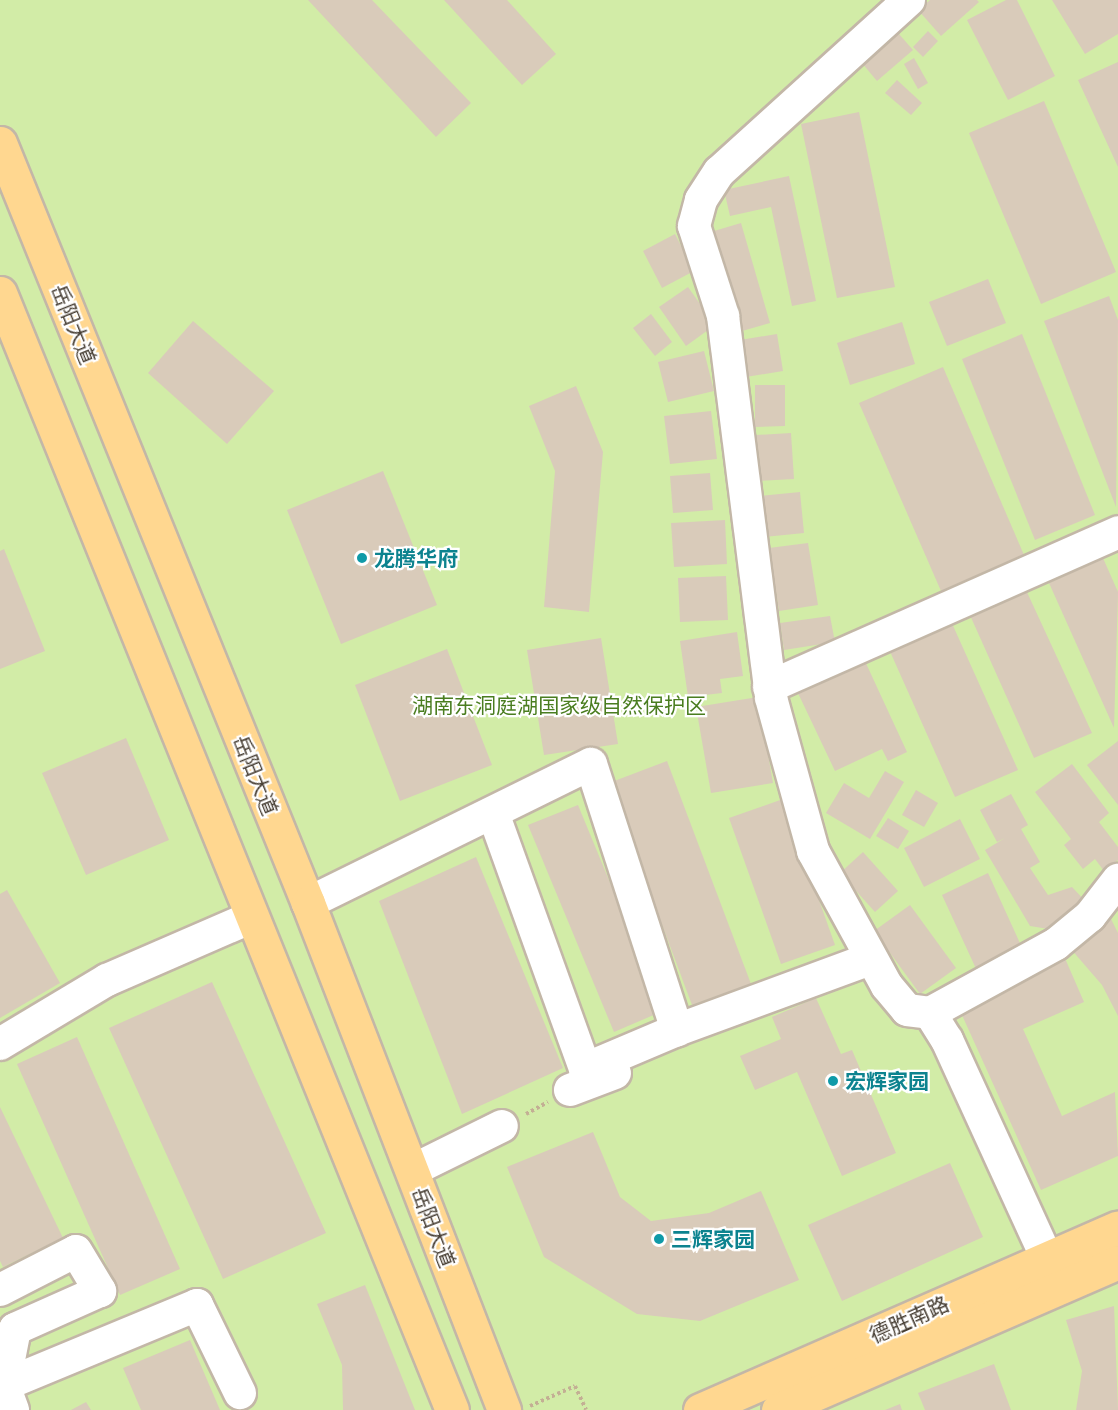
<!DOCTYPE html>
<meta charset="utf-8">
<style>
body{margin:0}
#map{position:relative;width:1118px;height:1410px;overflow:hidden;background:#f3ede3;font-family:"Open Sans","Noto Sans SC",sans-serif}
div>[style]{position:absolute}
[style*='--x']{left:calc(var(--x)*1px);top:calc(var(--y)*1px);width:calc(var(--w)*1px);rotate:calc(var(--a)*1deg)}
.green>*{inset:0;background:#d2eca7}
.building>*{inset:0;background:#d9cbba}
.path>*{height:4px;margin-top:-2px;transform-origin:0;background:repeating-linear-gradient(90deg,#c3af94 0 3px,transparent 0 6px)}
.roads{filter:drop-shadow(2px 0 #c3b7a7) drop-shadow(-2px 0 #c3b7a7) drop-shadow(0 2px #c3b7a7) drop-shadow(0 -2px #c3b7a7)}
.minor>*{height:32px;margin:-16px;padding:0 16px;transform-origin:16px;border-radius:16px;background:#fff}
.major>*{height:33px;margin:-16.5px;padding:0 16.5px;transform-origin:16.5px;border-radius:16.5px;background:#ffd790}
.dots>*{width:16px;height:16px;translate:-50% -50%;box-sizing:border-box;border:3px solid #fff;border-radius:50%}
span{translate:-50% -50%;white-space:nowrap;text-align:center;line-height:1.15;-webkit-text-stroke:4.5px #fff;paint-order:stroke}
.street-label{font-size:21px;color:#463d32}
.culture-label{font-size:21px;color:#0d838f;font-weight:700}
.left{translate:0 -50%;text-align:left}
.park-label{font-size:21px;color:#4a7d20}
</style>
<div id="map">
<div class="green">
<div style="clip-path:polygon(0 0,1118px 0,1118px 1410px,0 1410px)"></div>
</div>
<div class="building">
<div style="clip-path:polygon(308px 0,372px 0,471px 103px,436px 137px)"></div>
<div style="clip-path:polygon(444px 0,507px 0,556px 54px,522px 85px)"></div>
<div style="clip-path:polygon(930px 0,977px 0,979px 2px,941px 36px,918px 10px)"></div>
<div style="clip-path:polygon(1006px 0,1017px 0,1055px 76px,1008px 100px,967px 20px)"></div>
<div style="clip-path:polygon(1052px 0,1118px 0,1118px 34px,1085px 54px)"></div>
<div style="clip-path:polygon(892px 26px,913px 50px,877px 81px,856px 56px)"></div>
<div style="clip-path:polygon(928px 31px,938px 41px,923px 57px,913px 47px)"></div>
<div style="clip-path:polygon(914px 58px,928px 83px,918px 89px,904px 64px)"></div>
<div style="clip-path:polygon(1118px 62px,1118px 167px,1078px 80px)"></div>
<div style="clip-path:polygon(897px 80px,922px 103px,911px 115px,885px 93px)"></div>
<div style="clip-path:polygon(1044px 101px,1116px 272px,1041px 304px,969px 133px)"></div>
<div style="clip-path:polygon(859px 112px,895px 287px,837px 298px,801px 124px)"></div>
<div style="clip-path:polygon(789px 176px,816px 301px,792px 306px,771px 207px,730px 216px,724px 190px)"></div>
<div style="clip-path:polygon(741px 223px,770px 323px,742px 331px,714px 231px)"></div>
<div style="clip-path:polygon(675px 234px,694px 271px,662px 288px,643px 251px)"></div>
<div style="clip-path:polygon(988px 279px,1006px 323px,947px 346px,929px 302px)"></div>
<div style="clip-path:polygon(688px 287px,715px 325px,686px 346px,659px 307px)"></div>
<div style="clip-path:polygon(1109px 296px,1118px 320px,1116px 507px,1044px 321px)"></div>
<div style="clip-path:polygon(651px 314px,672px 342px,655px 356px,633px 328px)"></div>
<div style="clip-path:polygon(193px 321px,274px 391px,227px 444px,148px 373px)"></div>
<div style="clip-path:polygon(902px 322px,915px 364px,850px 385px,837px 343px)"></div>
<div style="clip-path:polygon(777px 334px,783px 371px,746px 377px,740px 340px)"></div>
<div style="clip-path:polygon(1022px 334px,1095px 515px,1035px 540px,962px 359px)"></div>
<div style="clip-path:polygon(704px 351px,714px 391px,668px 402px,658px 362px)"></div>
<div style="clip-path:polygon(943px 367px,1024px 555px,941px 591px,859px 403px)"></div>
<div style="clip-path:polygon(755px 385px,785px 385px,785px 426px,755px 427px)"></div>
<div style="clip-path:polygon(576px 386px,603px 452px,589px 612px,544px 607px,555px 471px,529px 406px)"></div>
<div style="clip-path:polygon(711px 411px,717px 459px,670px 464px,664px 416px)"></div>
<div style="clip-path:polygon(791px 433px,794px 479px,759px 481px,756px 435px)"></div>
<div style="clip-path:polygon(383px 471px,437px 605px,341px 644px,287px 510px)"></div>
<div style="clip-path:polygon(710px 473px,713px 510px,673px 513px,670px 476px)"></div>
<div style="clip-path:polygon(800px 492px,804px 533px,764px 537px,760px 496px)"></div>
<div style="clip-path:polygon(725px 520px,727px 564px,674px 567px,671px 523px)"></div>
<div style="clip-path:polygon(808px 543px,818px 605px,779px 611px,769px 548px)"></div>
<div style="clip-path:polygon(4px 549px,45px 651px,0 669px,0 551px)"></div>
<div style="clip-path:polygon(1103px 558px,1118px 592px,1114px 728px,1049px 583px)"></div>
<div style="clip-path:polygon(726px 576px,728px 620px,680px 622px,678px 578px)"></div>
<div style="clip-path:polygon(1026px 590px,1092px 733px,1034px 758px,969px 613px)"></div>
<div style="clip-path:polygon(830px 616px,835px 642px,784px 650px,780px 623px)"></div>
<div style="clip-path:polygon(950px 619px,1018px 770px,955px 797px,888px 647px)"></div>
<div style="clip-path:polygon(737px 632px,743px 676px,720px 679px,722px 693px,688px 697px,680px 641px)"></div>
<div style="clip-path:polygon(601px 638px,618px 744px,544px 755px,527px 650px)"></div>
<div style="clip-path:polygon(447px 649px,492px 765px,400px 801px,355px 685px)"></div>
<div style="clip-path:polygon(864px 659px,907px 752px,888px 761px,882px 749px,835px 771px,797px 691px)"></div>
<div style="clip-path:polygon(758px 697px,773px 783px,711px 793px,696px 707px)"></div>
<div style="clip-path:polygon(126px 738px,169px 840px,86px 875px,42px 773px)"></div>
<div style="clip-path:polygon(1118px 741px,1118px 805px,1087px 765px)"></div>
<div style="clip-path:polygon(667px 761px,751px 984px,692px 1005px,609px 783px)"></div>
<div style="clip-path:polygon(1072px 764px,1109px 813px,1099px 822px,1118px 847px,1118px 860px,1104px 871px,1095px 859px,1083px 869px,1064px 845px,1071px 839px,1035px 792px)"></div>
<div style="clip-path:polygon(885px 771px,904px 782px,870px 839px,826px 813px,844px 783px,869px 798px)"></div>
<div style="clip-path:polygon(916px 790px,938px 803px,924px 827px,902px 815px)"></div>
<div style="clip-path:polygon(1011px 794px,1028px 825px,1021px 829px,1040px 862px,1030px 868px,1048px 895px,1072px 887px,1089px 905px,1061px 931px,1030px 926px,985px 850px,1005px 838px,997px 842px,980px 810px)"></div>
<div style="clip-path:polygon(783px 799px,835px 945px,781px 964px,729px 818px)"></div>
<div style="clip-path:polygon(578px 805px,663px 1011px,614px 1032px,528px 825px)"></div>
<div style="clip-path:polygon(888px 818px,909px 831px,898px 849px,876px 836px)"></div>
<div style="clip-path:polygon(960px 819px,980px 859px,924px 887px,904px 848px)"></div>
<div style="clip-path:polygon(863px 852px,898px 891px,875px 912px,840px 873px)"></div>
<div style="clip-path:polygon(476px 857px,563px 1068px,462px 1114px,379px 901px)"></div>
<div style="clip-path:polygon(988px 873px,1024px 952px,978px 973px,942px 895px)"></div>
<div style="clip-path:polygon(7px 890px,60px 983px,0 1018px,0 894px)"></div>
<div style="clip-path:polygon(910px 905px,956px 968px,920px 994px,874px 931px)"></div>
<div style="clip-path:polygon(1109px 915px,1118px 933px,1118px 1016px,1102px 985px,1070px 948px)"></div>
<div style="clip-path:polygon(1064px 956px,1084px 1002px,1023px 1029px,1062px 1116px,1115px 1092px,1118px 1156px,1041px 1190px,957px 1004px)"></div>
<div style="clip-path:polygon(212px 982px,326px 1233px,223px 1279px,109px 1028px)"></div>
<div style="clip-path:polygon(816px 998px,841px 1054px,852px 1050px,896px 1153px,842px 1176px,797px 1072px,755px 1090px,740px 1056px,781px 1039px,772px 1017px)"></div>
<div style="clip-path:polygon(77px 1037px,180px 1269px,120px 1295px,17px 1064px)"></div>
<div style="clip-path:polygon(0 1107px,63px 1238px,3px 1267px,0 1261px)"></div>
<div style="clip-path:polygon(593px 1132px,620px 1197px,651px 1221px,709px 1213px,761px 1191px,799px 1280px,700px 1321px,637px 1314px,544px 1257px,507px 1167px)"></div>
<div style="clip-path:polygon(950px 1163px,983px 1237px,842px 1301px,808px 1225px)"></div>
<div style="clip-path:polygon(365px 1285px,415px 1410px,343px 1410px,342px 1365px,317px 1304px)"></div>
<div style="clip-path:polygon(1114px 1306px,1118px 1410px,1076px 1410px,1082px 1371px,1066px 1320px)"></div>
<div style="clip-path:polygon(190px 1340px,220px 1410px,141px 1410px,123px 1368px)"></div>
<div style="clip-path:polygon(994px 1364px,1011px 1410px,925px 1410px,918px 1393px)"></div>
<div style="clip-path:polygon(86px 1402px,91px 1410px,71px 1410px)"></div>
<div style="clip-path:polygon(900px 1404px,902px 1410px,885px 1410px)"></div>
</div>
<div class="path">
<div style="--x:526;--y:1114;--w:25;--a:-29"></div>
<div style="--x:530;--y:1406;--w:49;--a:-24"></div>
<div style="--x:575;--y:1386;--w:26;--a:65"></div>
</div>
<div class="roads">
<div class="minor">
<div style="--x:909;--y:0;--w:256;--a:137.8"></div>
<div style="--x:719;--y:172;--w:33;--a:123"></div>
<div style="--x:701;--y:200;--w:27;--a:105"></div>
<div style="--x:694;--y:226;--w:95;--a:72.1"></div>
<div style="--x:723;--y:316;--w:385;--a:82.8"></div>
<div style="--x:771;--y:698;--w:159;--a:74.6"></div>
<div style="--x:813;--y:851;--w:154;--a:61.3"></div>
<div style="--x:887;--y:986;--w:31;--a:50"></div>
<div style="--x:907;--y:1010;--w:23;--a:7"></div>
<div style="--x:930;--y:1013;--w:32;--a:58"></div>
<div style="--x:947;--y:1040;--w:240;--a:65.4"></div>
<div style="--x:769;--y:687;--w:382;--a:-23.9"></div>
<div style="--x:493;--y:813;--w:272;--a:70.2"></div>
<div style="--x:585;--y:1069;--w:100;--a:-23"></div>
<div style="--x:308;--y:903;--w:315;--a:-26.2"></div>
<div style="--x:591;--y:764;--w:280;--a:72.1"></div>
<div style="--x:677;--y:1030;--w:206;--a:-20.2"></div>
<div style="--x:930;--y:1013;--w:144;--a:-28.7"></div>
<div style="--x:1056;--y:944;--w:44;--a:-39.5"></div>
<div style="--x:1090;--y:916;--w:46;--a:-52.1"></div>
<div style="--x:0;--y:1044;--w:125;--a:-30.9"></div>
<div style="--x:107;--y:980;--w:158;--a:-23.5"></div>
<div style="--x:570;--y:1090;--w:48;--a:-20.7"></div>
<div style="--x:413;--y:1170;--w:99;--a:-26.3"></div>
<div style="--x:0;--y:1290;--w:85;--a:-27.2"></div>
<div style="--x:76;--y:1251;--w:47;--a:59"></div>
<div style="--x:100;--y:1291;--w:93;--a:155.9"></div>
<div style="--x:15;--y:1329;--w:57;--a:101.1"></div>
<div style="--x:13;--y:1410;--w:27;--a:-110"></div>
<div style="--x:4;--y:1385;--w:209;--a:-22.5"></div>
<div style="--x:197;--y:1305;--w:98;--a:64"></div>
</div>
<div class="major">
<div style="--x:0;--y:143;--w:820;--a:67.94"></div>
<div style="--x:308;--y:903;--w:544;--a:68.86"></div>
<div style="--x:0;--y:293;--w:1205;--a:67.97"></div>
<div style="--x:700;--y:1410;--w:456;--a:-23.6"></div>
<div style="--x:778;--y:1410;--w:371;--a:-23.5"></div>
</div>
</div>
<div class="dots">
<div style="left:362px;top:558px;background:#0f9aa8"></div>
<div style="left:833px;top:1081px;background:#0f9aa8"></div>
<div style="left:659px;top:1239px;background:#0f9aa8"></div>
</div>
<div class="street-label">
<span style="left:74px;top:324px;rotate:68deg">岳阳大道</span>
<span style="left:256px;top:775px;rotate:68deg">岳阳大道</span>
<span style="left:434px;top:1227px;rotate:69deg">岳阳大道</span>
<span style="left:909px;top:1319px;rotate:-24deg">德胜南路</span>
</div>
<div class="culture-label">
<span class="left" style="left:374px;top:558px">龙腾华府</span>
<span class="left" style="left:845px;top:1081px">宏辉家园</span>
<span class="left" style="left:671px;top:1239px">三辉家园</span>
</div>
<div class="park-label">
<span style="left:559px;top:705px">湖南东洞庭湖国家级自然保护区</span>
</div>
</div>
